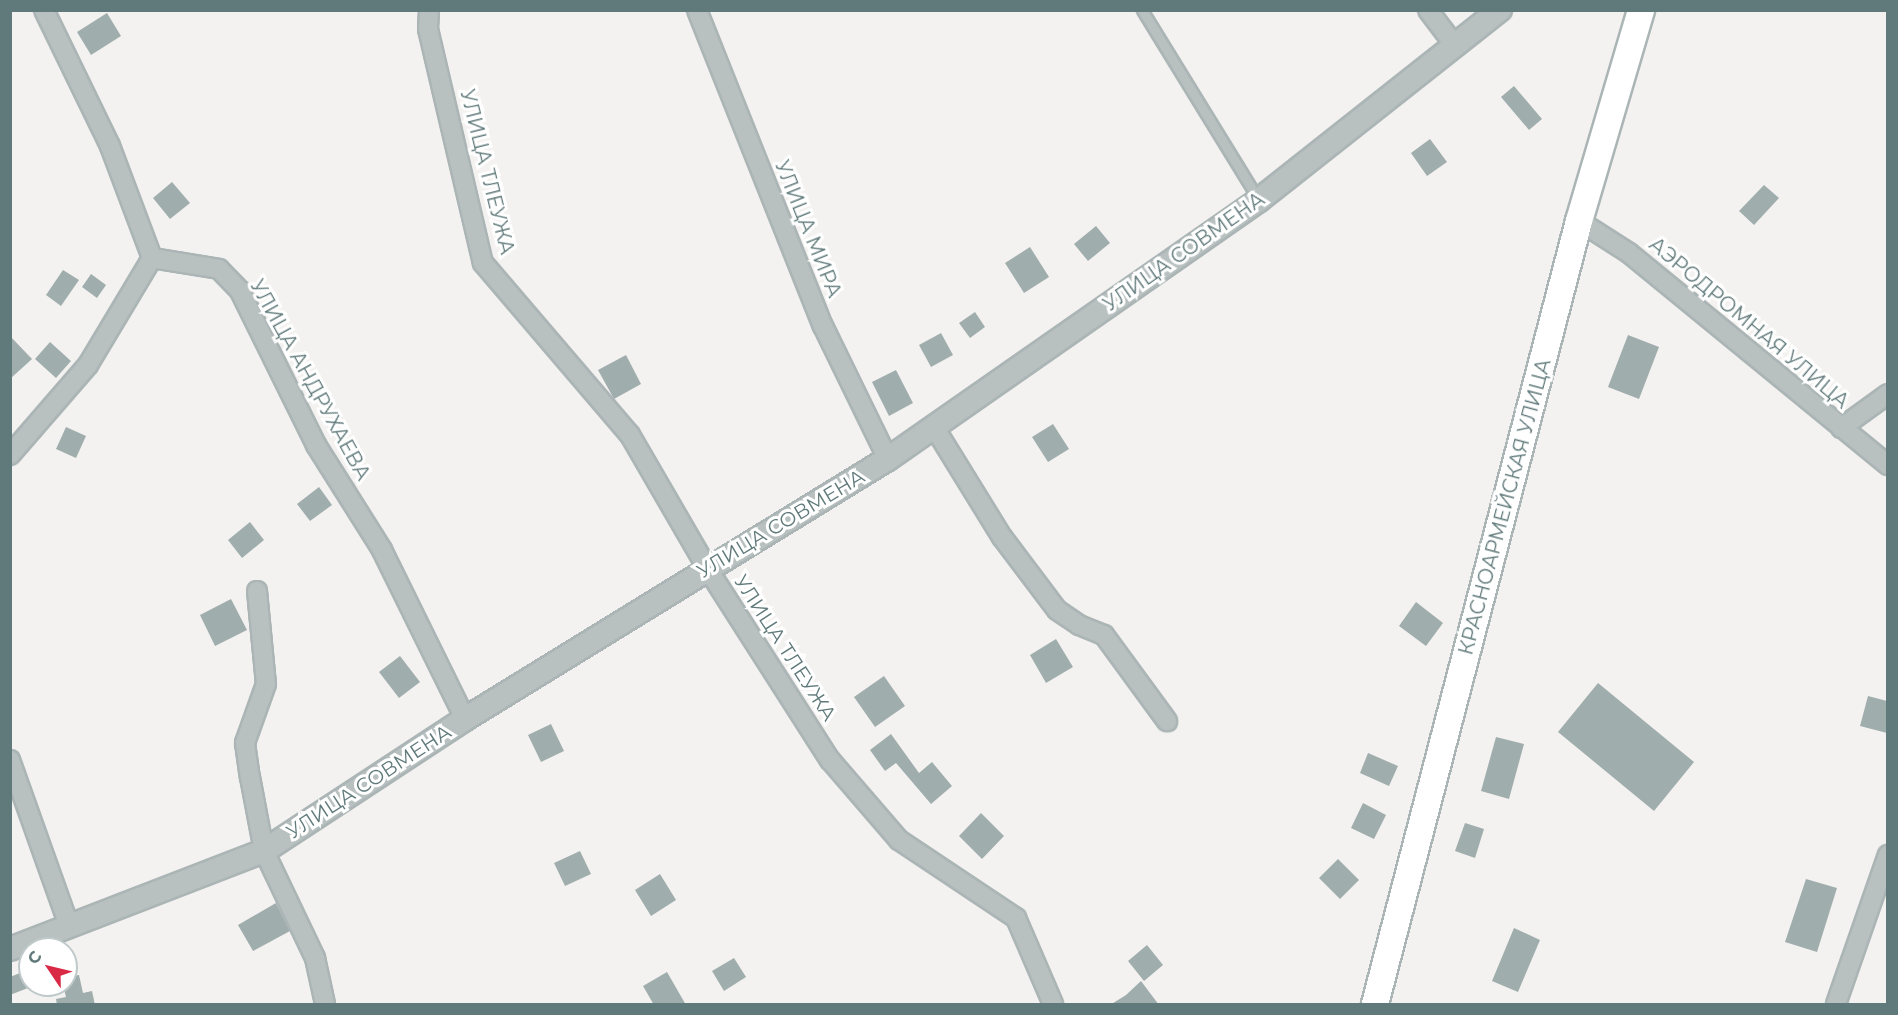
<!DOCTYPE html>
<meta charset="utf-8">
<style>
body{margin:0}
#map{position:relative;width:1898px;height:1015px;overflow:hidden;background:#f4f2f0;font-family:Montserrat,sans-serif}
div>[style]{position:absolute}
[style*='--x']{left:calc(var(--x)*1px);top:calc(var(--y)*1px);width:calc(var(--w)*1px);rotate:calc(var(--a)*1deg)}
.building>*{inset:0;background:#9fadad}
.roads{filter:drop-shadow(2px 0 #abb5b5) drop-shadow(-2px 0 #abb5b5) drop-shadow(0 2px #abb5b5) drop-shadow(0 -2px #abb5b5)}
.service>*{height:9px;margin:-4.5px;padding:0 4.5px;transform-origin:4.5px;border-radius:4.5px;background:#b8c0c0}
.minor>*{height:18px;margin:-9px;padding:0 9px;transform-origin:9px;border-radius:9px;background:#b8c0c0}
.tertiary>*{height:22px;margin:-11px;padding:0 11px;transform-origin:11px;border-radius:11px;background:#b8c0c0}
.secondary>*{height:26px;margin:-13px;padding:0 13px;transform-origin:13px;border-radius:13px;background:#fff}
span{translate:-50% -50%;white-space:nowrap;text-align:center;line-height:1.15;-webkit-text-stroke:6px #fff;paint-order:stroke}
.street-label{font-size:20px;color:#60797a}
.frame{position:absolute;inset:0;border:12px solid #60797a;pointer-events:none}
.north{position:absolute;left:18px;top:937px;width:60px;height:60px;box-sizing:border-box;background:#fff;border:2px solid #bfc9ca;border-radius:50%;rotate:305deg;font-size:16px;font-weight:700;line-height:24px;text-align:center;color:#60797a}
.north::after{content:'';display:block;margin:auto;width:21px;height:27px;background:#da2944;clip-path:polygon(50% 0,100% 100%,50% 72%,0 100%)}
</style>
<div id="map">
<div class="building">
<div style="clip-path:polygon(107px 13px,121px 36px,91px 55px,77px 32px)"></div>
<div style="clip-path:polygon(1514px 86px,1542px 119px,1529px 130px,1501px 97px)"></div>
<div style="clip-path:polygon(1430px 139px,1447px 162px,1427px 176px,1411px 153px)"></div>
<div style="clip-path:polygon(172px 182px,190px 203px,170px 219px,153px 198px)"></div>
<div style="clip-path:polygon(1764px 185px,1779px 198px,1754px 225px,1739px 211px)"></div>
<div style="clip-path:polygon(1096px 226px,1110px 243px,1088px 261px,1074px 244px)"></div>
<div style="clip-path:polygon(1030px 247px,1049px 277px,1024px 293px,1005px 263px)"></div>
<div style="clip-path:polygon(63px 270px,79px 280px,61px 306px,46px 295px)"></div>
<div style="clip-path:polygon(91px 274px,106px 285px,97px 298px,82px 287px)"></div>
<div style="clip-path:polygon(975px 312px,985px 327px,970px 338px,959px 323px)"></div>
<div style="clip-path:polygon(941px 333px,953px 355px,931px 367px,919px 345px)"></div>
<div style="clip-path:polygon(1628px 335px,1659px 347px,1639px 399px,1608px 387px)"></div>
<div style="clip-path:polygon(10px 336px,32px 359px,10px 379px)"></div>
<div style="clip-path:polygon(50px 342px,71px 361px,56px 378px,35px 359px)"></div>
<div style="clip-path:polygon(626px 355px,641px 384px,614px 399px,598px 370px)"></div>
<div style="clip-path:polygon(896px 370px,913px 403px,889px 416px,872px 382px)"></div>
<div style="clip-path:polygon(1053px 424px,1069px 449px,1048px 462px,1032px 437px)"></div>
<div style="clip-path:polygon(66px 427px,86px 436px,76px 458px,56px 449px)"></div>
<div style="clip-path:polygon(319px 487px,332px 505px,310px 521px,297px 504px)"></div>
<div style="clip-path:polygon(250px 522px,264px 540px,242px 558px,228px 540px)"></div>
<div style="clip-path:polygon(231px 599px,247px 630px,215px 646px,200px 615px)"></div>
<div style="clip-path:polygon(1416px 602px,1443px 623px,1426px 646px,1399px 626px)"></div>
<div style="clip-path:polygon(1056px 639px,1073px 667px,1046px 683px,1030px 655px)"></div>
<div style="clip-path:polygon(400px 656px,420px 682px,399px 698px,379px 672px)"></div>
<div style="clip-path:polygon(884px 676px,905px 706px,875px 727px,854px 697px)"></div>
<div style="clip-path:polygon(1598px 683px,1694px 762px,1654px 811px,1558px 732px)"></div>
<div style="clip-path:polygon(1868px 696px,1887px 701px,1887px 733px,1860px 726px)"></div>
<div style="clip-path:polygon(551px 724px,564px 751px,541px 762px,528px 735px)"></div>
<div style="clip-path:polygon(891px 734px,919px 773px,932px 762px,952px 786px,931px 804px,896px 763px,885px 771px,870px 750px)"></div>
<div style="clip-path:polygon(1496px 737px,1524px 744px,1509px 799px,1481px 791px)"></div>
<div style="clip-path:polygon(1368px 753px,1398px 766px,1389px 786px,1360px 773px)"></div>
<div style="clip-path:polygon(1363px 803px,1386px 815px,1374px 839px,1351px 828px)"></div>
<div style="clip-path:polygon(981px 813px,1004px 836px,982px 859px,959px 836px)"></div>
<div style="clip-path:polygon(1465px 823px,1484px 829px,1475px 858px,1455px 851px)"></div>
<div style="clip-path:polygon(580px 851px,591px 874px,565px 886px,554px 863px)"></div>
<div style="clip-path:polygon(1338px 859px,1359px 880px,1340px 899px,1319px 878px)"></div>
<div style="clip-path:polygon(660px 874px,676px 900px,651px 916px,635px 890px)"></div>
<div style="clip-path:polygon(1806px 879px,1837px 888px,1817px 952px,1785px 942px)"></div>
<div style="clip-path:polygon(276px 903px,290px 931px,253px 951px,238px 925px)"></div>
<div style="clip-path:polygon(1514px 928px,1540px 940px,1518px 992px,1492px 981px)"></div>
<div style="clip-path:polygon(1147px 945px,1163px 965px,1144px 981px,1128px 961px)"></div>
<div style="clip-path:polygon(734px 958px,746px 977px,724px 991px,712px 971px)"></div>
<div style="clip-path:polygon(30px 969px,30px 985px,33px 986px,10px 995px,10px 977px)"></div>
<div style="clip-path:polygon(667px 972px,686px 1005px,654px 1005px,643px 986px)"></div>
<div style="clip-path:polygon(79px 975px,83px 993px,92px 991px,95px 1005px,57px 1005px,56px 999px,66px 997px,63px 985px,66px 985px,66px 977px)"></div>
<div style="clip-path:polygon(1141px 981px,1159px 1005px,1110px 1005px,1126px 995px)"></div>
</div>
<div class="roads">
<div class="service">
<div style="--x:1142;--y:10;--w:223;--a:58.4"></div>
</div>
<div class="minor">
<div style="--x:44;--y:10;--w:151;--a:64.1"></div>
<div style="--x:110;--y:146;--w:120;--a:69.4"></div>
<div style="--x:152;--y:258;--w:68;--a:9.3"></div>
<div style="--x:219;--y:269;--w:30;--a:46"></div>
<div style="--x:240;--y:291;--w:172;--a:63.7"></div>
<div style="--x:316;--y:445;--w:124;--a:57.8"></div>
<div style="--x:382;--y:550;--w:188;--a:63.8"></div>
<div style="--x:429;--y:10;--w:19;--a:93"></div>
<div style="--x:428;--y:29;--w:240;--a:76.8"></div>
<div style="--x:483;--y:263;--w:226;--a:49.5"></div>
<div style="--x:630;--y:435;--w:154;--a:59.9"></div>
<div style="--x:707;--y:568;--w:228;--a:57.4"></div>
<div style="--x:830;--y:760;--w:106;--a:49.2"></div>
<div style="--x:899;--y:840;--w:141;--a:33.7"></div>
<div style="--x:1016;--y:918;--w:94;--a:66.7"></div>
<div style="--x:697;--y:10;--w:340;--a:68.3"></div>
<div style="--x:823;--y:326;--w:148;--a:64"></div>
<div style="--x:1428;--y:10;--w:46;--a:52.9"></div>
<div style="--x:1579;--y:221;--w:59;--a:32.6"></div>
<div style="--x:1629;--y:253;--w:335;--a:39.3"></div>
<div style="--x:934;--y:427;--w:129;--a:58.3"></div>
<div style="--x:1002;--y:537;--w:91;--a:53"></div>
<div style="--x:1057;--y:610;--w:27;--a:34"></div>
<div style="--x:1079;--y:625;--w:27;--a:22"></div>
<div style="--x:1104;--y:635;--w:107;--a:53.8"></div>
<div style="--x:1841;--y:428;--w:58;--a:-35.9"></div>
<div style="--x:10;--y:455;--w:119;--a:-49.1"></div>
<div style="--x:88;--y:365;--w:125;--a:-59.1"></div>
<div style="--x:257;--y:591;--w:93;--a:84.5"></div>
<div style="--x:266;--y:684;--w:63;--a:109.6"></div>
<div style="--x:245;--y:743;--w:34;--a:82"></div>
<div style="--x:250;--y:777;--w:75;--a:79.3"></div>
<div style="--x:264;--y:851;--w:119;--a:64.5"></div>
<div style="--x:315;--y:958;--w:47;--a:77.7"></div>
<div style="--x:10;--y:760;--w:176;--a:70.4"></div>
<div style="--x:1836;--y:1004;--w:158;--a:-70.8"></div>
</div>
<div class="tertiary">
<div style="--x:10;--y:949;--w:272;--a:-21.1"></div>
<div style="--x:264;--y:851;--w:240;--a:-33.3"></div>
<div style="--x:465;--y:719;--w:497;--a:-31.6"></div>
<div style="--x:888;--y:459;--w:452;--a:-34.9"></div>
<div style="--x:1259;--y:200;--w:307;--a:-38.3"></div>
</div>
<div class="secondary">
<div style="--x:1375;--y:1004;--w:809;--a:-75.4"></div>
<div style="--x:1579;--y:221;--w:220;--a:-73.6"></div>
</div>
</div>
<div class="street-label">
<span style="left:487px;top:172px;rotate:76deg">УЛИЦА ТЛЕУЖА</span>
<span style="left:808px;top:229px;rotate:68deg">УЛИЦА МИРА</span>
<span style="left:1184px;top:252px;rotate:-35deg">УЛИЦА СОВМЕНА</span>
<span style="left:1749px;top:323px;rotate:40deg">АЭРОДРОМНАЯ УЛИЦА</span>
<span style="left:310px;top:380px;rotate:61deg">УЛИЦА АНДРУХАЕВА</span>
<span style="left:1505px;top:507px;rotate:-75deg">КРАСНОАРМЕЙСКАЯ УЛИЦА</span>
<span style="left:781px;top:524px;rotate:-31deg">УЛИЦА СОВМЕНА</span>
<span style="left:785px;top:648px;rotate:57deg">УЛИЦА ТЛЕУЖА</span>
<span style="left:369px;top:782px;rotate:-33deg">УЛИЦА СОВМЕНА</span>
</div>
<div class="frame"></div>
<div class="north">С</div>
</div>
